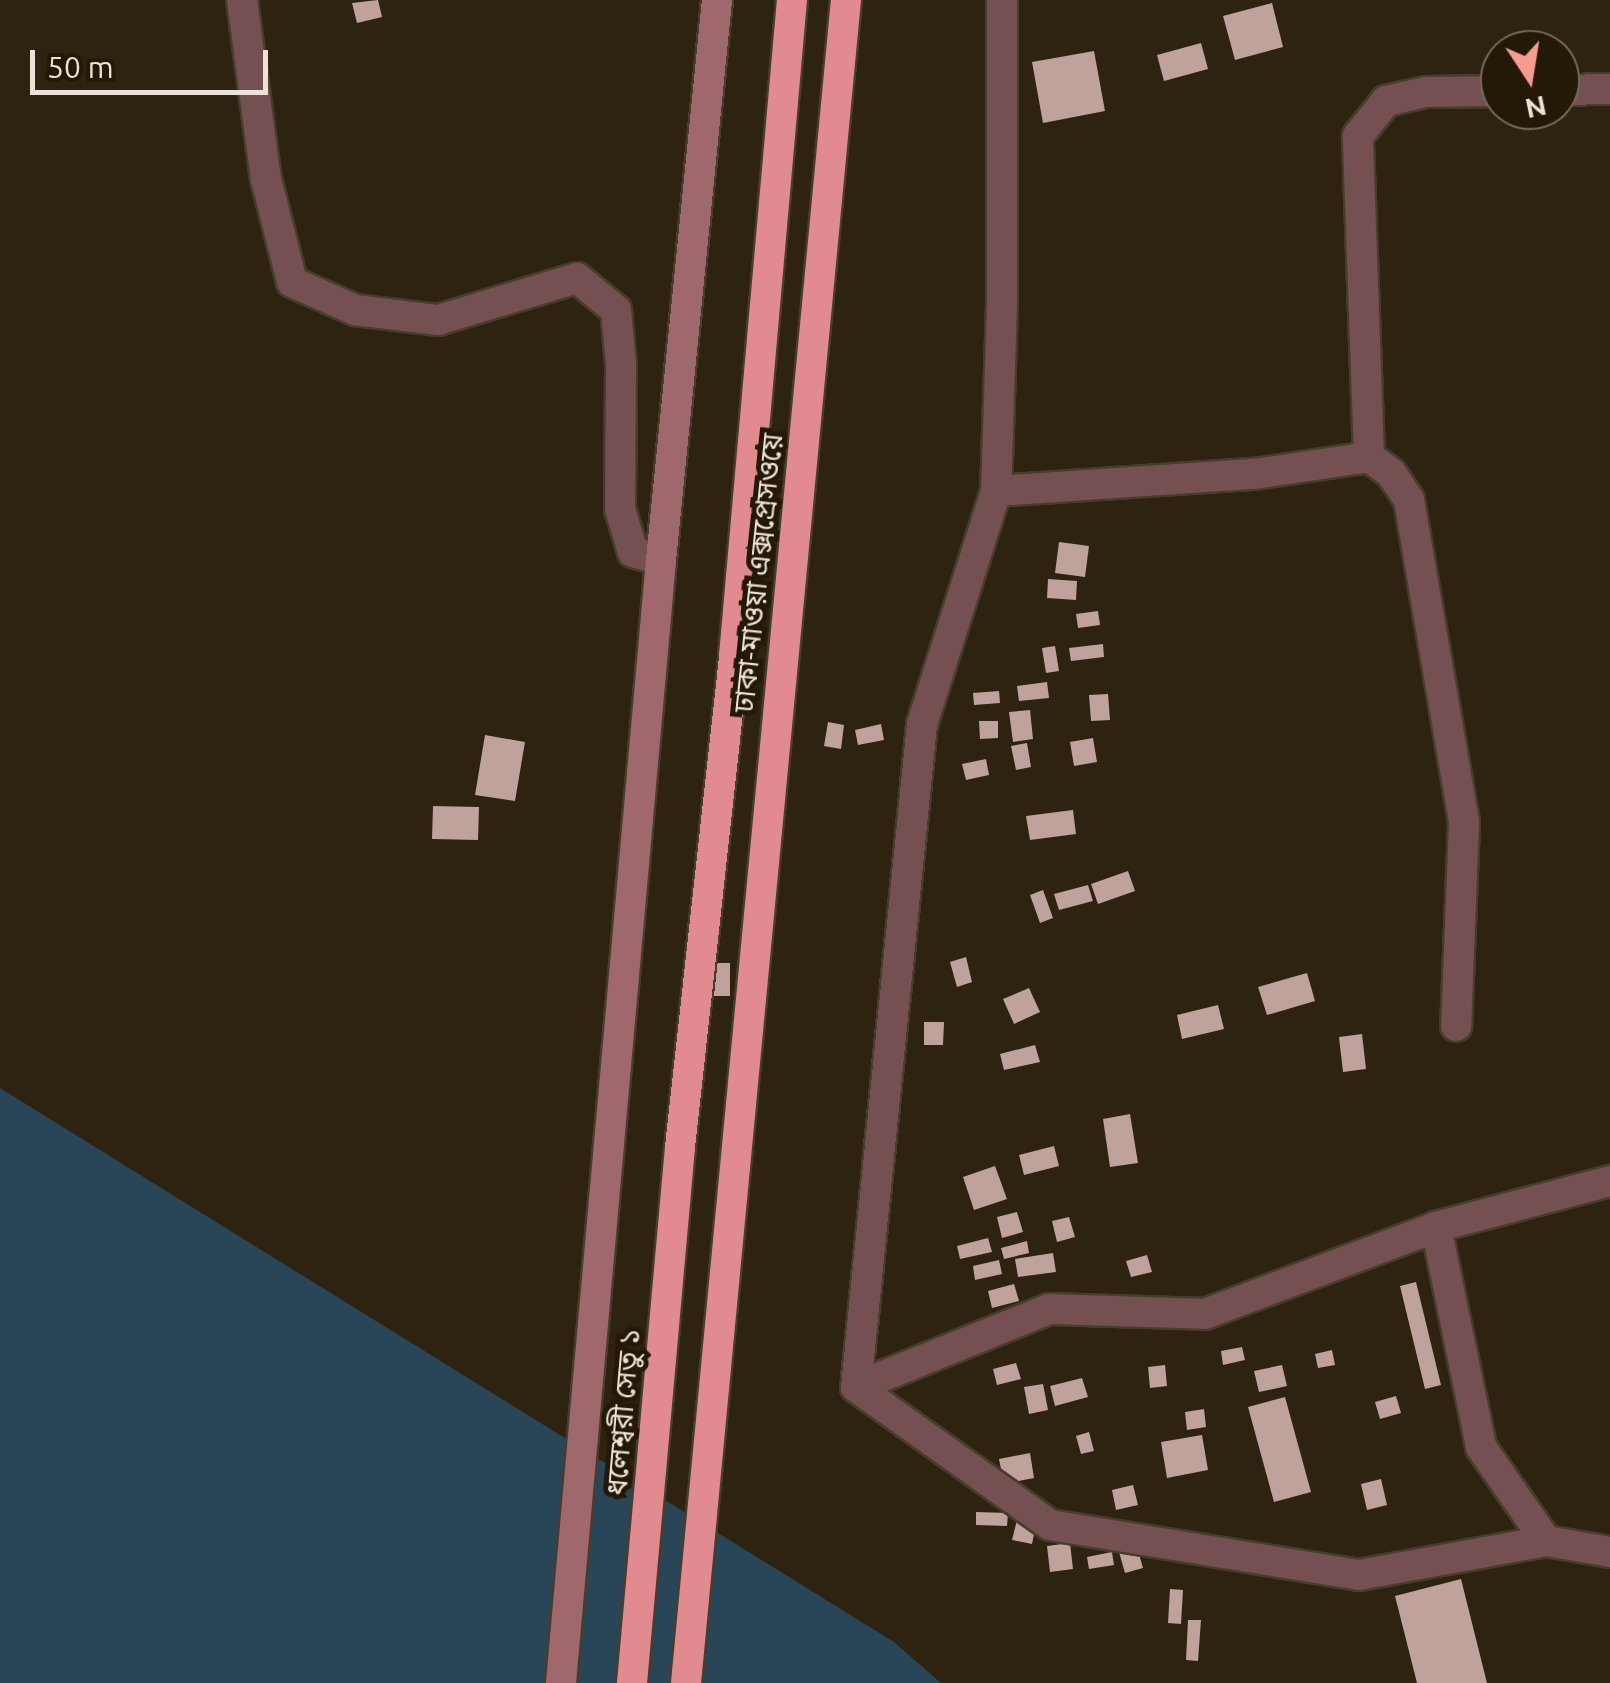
<!DOCTYPE html>
<meta charset="utf-8">
<style>
body{margin:0}
#map{position:relative;width:1610px;height:1683px;overflow:hidden;background:#2e2210;font-family:Ubuntu,"Noto Sans Bengali",sans-serif}
div>[style]{position:absolute}
[style*='--x']{left:calc(var(--x)*1px);top:calc(var(--y)*1px);width:calc(var(--w)*1px);rotate:calc(var(--a)*1deg)}
.water>*{inset:0;background:#284657}
.building>*{inset:0;background:#bfa29c}
.roads{filter:drop-shadow(2px 0 #483d2c) drop-shadow(-2px 0 #483d2c) drop-shadow(0 2px #483d2c) drop-shadow(0 -2px #483d2c)}
.street>*{height:30px;margin:-15px;padding:0 15px;transform-origin:15px;border-radius:15px;background:#745052}
.secondary>*{height:30px;margin:-15px;padding:0 15px;transform-origin:15px;border-radius:15px;background:#a0686c}
.highway>*{height:30px;margin:-15px;padding:0 15px;transform-origin:15px;border-radius:15px;background:#e18b91}
span{translate:-50% -50%;white-space:nowrap;text-align:center;line-height:1.15;-webkit-text-stroke:10px #241906;paint-order:stroke}
.street-label{font-size:28px;color:#ebe3d7}
.north{position:absolute;left:1480px;top:30px;width:100px;height:100px;box-sizing:border-box;background:#241906;border:2px solid #746a5a;border-radius:50%;rotate:168deg;font-size:28px;font-weight:700;line-height:40px;text-align:center;color:#ebe3d7}
.north::after{content:'';display:block;margin:auto;width:35px;height:45px;background:#f59c90;clip-path:polygon(50% 0,100% 100%,50% 72%,0 100%)}
.scale{position:absolute;left:30px;top:50px;width:238px;height:45px;box-sizing:border-box;border:5px solid #ebe3d7;border-top:0;padding-left:12px;font-size:30px;line-height:35px;white-space:nowrap;color:#ebe3d7;-webkit-text-stroke:8px #241906;paint-order:stroke}
</style>
<div id="map">
<div class="water">
<div style="clip-path:polygon(0 1088px,894px 1642px,941px 1683px,0 1683px)"></div>
</div>
<div class="building">
<div style="clip-path:polygon(378px 0,382px 17px,357px 23px,352px 3px)"></div>
<div style="clip-path:polygon(1272px 3px,1283px 47px,1235px 60px,1223px 16px)"></div>
<div style="clip-path:polygon(1201px 43px,1208px 69px,1164px 81px,1157px 55px)"></div>
<div style="clip-path:polygon(1094px 51px,1105px 111px,1043px 123px,1032px 62px)"></div>
<div style="clip-path:polygon(1059px 542px,1089px 546px,1085px 577px,1055px 573px)"></div>
<div style="clip-path:polygon(1048px 579px,1077px 581px,1076px 600px,1047px 598px)"></div>
<div style="clip-path:polygon(1098px 611px,1100px 625px,1078px 628px,1076px 614px)"></div>
<div style="clip-path:polygon(1103px 644px,1104px 657px,1071px 661px,1069px 648px)"></div>
<div style="clip-path:polygon(1055px 646px,1059px 671px,1046px 673px,1042px 648px)"></div>
<div style="clip-path:polygon(1047px 682px,1049px 698px,1019px 701px,1017px 686px)"></div>
<div style="clip-path:polygon(999px 691px,1000px 703px,974px 705px,973px 693px)"></div>
<div style="clip-path:polygon(1108px 694px,1110px 720px,1091px 721px,1089px 695px)"></div>
<div style="clip-path:polygon(1030px 710px,1033px 739px,1013px 742px,1009px 712px)"></div>
<div style="clip-path:polygon(979px 721px,998px 721px,998px 738px,980px 739px)"></div>
<div style="clip-path:polygon(828px 722px,844px 725px,841px 749px,824px 746px)"></div>
<div style="clip-path:polygon(881px 724px,884px 740px,858px 745px,855px 730px)"></div>
<div style="clip-path:polygon(485px 735px,525px 742px,515px 801px,475px 795px)"></div>
<div style="clip-path:polygon(1093px 738px,1097px 762px,1074px 766px,1070px 742px)"></div>
<div style="clip-path:polygon(1027px 743px,1031px 767px,1016px 770px,1011px 746px)"></div>
<div style="clip-path:polygon(986px 759px,989px 775px,966px 780px,962px 764px)"></div>
<div style="clip-path:polygon(433px 806px,479px 807px,478px 840px,432px 839px)"></div>
<div style="clip-path:polygon(1073px 810px,1076px 834px,1030px 840px,1026px 816px)"></div>
<div style="clip-path:polygon(1128px 871px,1135px 891px,1098px 904px,1091px 884px)"></div>
<div style="clip-path:polygon(1088px 885px,1093px 901px,1059px 910px,1054px 894px)"></div>
<div style="clip-path:polygon(1043px 890px,1053px 918px,1040px 923px,1030px 895px)"></div>
<div style="clip-path:polygon(966px 957px,972px 982px,957px 987px,950px 962px)"></div>
<div style="clip-path:polygon(703px 963px,730px 963px,730px 996px,702px 996px)"></div>
<div style="clip-path:polygon(1307px 973px,1315px 1001px,1267px 1015px,1258px 987px)"></div>
<div style="clip-path:polygon(1029px 988px,1040px 1012px,1014px 1024px,1003px 999px)"></div>
<div style="clip-path:polygon(1218px 1005px,1224px 1029px,1182px 1039px,1177px 1015px)"></div>
<div style="clip-path:polygon(924px 1022px,944px 1022px,943px 1045px,924px 1045px)"></div>
<div style="clip-path:polygon(1362px 1034px,1366px 1069px,1343px 1072px,1339px 1037px)"></div>
<div style="clip-path:polygon(1035px 1045px,1040px 1062px,1004px 1070px,1000px 1054px)"></div>
<div style="clip-path:polygon(1130px 1114px,1138px 1163px,1110px 1167px,1103px 1119px)"></div>
<div style="clip-path:polygon(1054px 1146px,1059px 1166px,1024px 1175px,1019px 1155px)"></div>
<div style="clip-path:polygon(995px 1166px,1007px 1199px,974px 1210px,963px 1177px)"></div>
<div style="clip-path:polygon(1017px 1212px,1023px 1232px,1002px 1238px,997px 1217px)"></div>
<div style="clip-path:polygon(1069px 1217px,1075px 1237px,1057px 1242px,1052px 1221px)"></div>
<div style="clip-path:polygon(988px 1238px,992px 1252px,960px 1259px,957px 1246px)"></div>
<div style="clip-path:polygon(1027px 1241px,1029px 1253px,1004px 1259px,1001px 1248px)"></div>
<div style="clip-path:polygon(1053px 1253px,1056px 1272px,1018px 1277px,1015px 1259px)"></div>
<div style="clip-path:polygon(1147px 1255px,1152px 1272px,1131px 1277px,1126px 1261px)"></div>
<div style="clip-path:polygon(999px 1260px,1002px 1274px,975px 1280px,973px 1266px)"></div>
<div style="clip-path:polygon(1416px 1282px,1441px 1385px,1425px 1389px,1400px 1286px)"></div>
<div style="clip-path:polygon(1014px 1284px,1019px 1301px,992px 1308px,988px 1291px)"></div>
<div style="clip-path:polygon(1242px 1347px,1245px 1360px,1223px 1365px,1221px 1351px)"></div>
<div style="clip-path:polygon(1332px 1350px,1335px 1365px,1318px 1368px,1315px 1354px)"></div>
<div style="clip-path:polygon(1016px 1363px,1021px 1379px,997px 1385px,993px 1369px)"></div>
<div style="clip-path:polygon(1165px 1365px,1167px 1386px,1150px 1388px,1148px 1367px)"></div>
<div style="clip-path:polygon(1282px 1365px,1287px 1386px,1259px 1392px,1254px 1371px)"></div>
<div style="clip-path:polygon(1082px 1378px,1088px 1397px,1055px 1406px,1050px 1386px)"></div>
<div style="clip-path:polygon(1043px 1384px,1048px 1410px,1029px 1414px,1024px 1387px)"></div>
<div style="clip-path:polygon(1396px 1396px,1401px 1413px,1380px 1419px,1375px 1402px)"></div>
<div style="clip-path:polygon(1285px 1397px,1311px 1492px,1274px 1502px,1248px 1407px)"></div>
<div style="clip-path:polygon(1204px 1409px,1206px 1427px,1187px 1430px,1185px 1412px)"></div>
<div style="clip-path:polygon(1089px 1432px,1094px 1451px,1081px 1454px,1076px 1436px)"></div>
<div style="clip-path:polygon(1202px 1435px,1208px 1470px,1167px 1478px,1161px 1442px)"></div>
<div style="clip-path:polygon(1030px 1453px,1034px 1478px,1004px 1484px,999px 1459px)"></div>
<div style="clip-path:polygon(1381px 1479px,1387px 1505px,1367px 1510px,1361px 1484px)"></div>
<div style="clip-path:polygon(1133px 1485px,1138px 1505px,1116px 1510px,1112px 1490px)"></div>
<div style="clip-path:polygon(976px 1512px,1008px 1513px,1007px 1526px,976px 1525px)"></div>
<div style="clip-path:polygon(1017px 1520px,1036px 1524px,1032px 1544px,1012px 1540px)"></div>
<div style="clip-path:polygon(1135px 1540px,1143px 1568px,1125px 1573px,1117px 1545px)"></div>
<div style="clip-path:polygon(1070px 1543px,1073px 1569px,1050px 1572px,1047px 1546px)"></div>
<div style="clip-path:polygon(1112px 1552px,1114px 1565px,1089px 1569px,1087px 1557px)"></div>
<div style="clip-path:polygon(1461px 1579px,1487px 1683px,1417px 1683px,1395px 1596px)"></div>
<div style="clip-path:polygon(1170px 1589px,1183px 1590px,1181px 1624px,1168px 1623px)"></div>
<div style="clip-path:polygon(1188px 1620px,1201px 1620px,1198px 1661px,1186px 1660px)"></div>
</div>
<div class="roads">
<div class="street">
<div style="--x:242;--y:0;--w:181;--a:82.4"></div>
<div style="--x:266;--y:179;--w:106;--a:75.8"></div>
<div style="--x:292;--y:282;--w:69;--a:24"></div>
<div style="--x:355;--y:310;--w:84;--a:6.9"></div>
<div style="--x:438;--y:320;--w:145;--a:-16.8"></div>
<div style="--x:577;--y:278;--w:50;--a:39.4"></div>
<div style="--x:616;--y:310;--w:55;--a:84.8"></div>
<div style="--x:621;--y:365;--w:144;--a:90.4"></div>
<div style="--x:620;--y:509;--w:45;--a:73.2"></div>
<div style="--x:633;--y:552;--w:29;--a:16"></div>
<div style="--x:1002;--y:0;--w:304;--a:90"></div>
<div style="--x:1002;--y:304;--w:187;--a:91.8"></div>
<div style="--x:996;--y:491;--w:244;--a:107.6"></div>
<div style="--x:922;--y:724;--w:666;--a:95.68"></div>
<div style="--x:856;--y:1387;--w:238;--a:35.4"></div>
<div style="--x:1050;--y:1525;--w:313;--a:9.2"></div>
<div style="--x:1359;--y:1575;--w:190;--a:-10.3"></div>
<div style="--x:1546;--y:1541;--w:65;--a:9.8"></div>
<div style="--x:1560;--y:90;--w:50;--a:-1.1"></div>
<div style="--x:1369;--y:457;--w:321;--a:-92"></div>
<div style="--x:1358;--y:136;--w:45;--a:-51.3"></div>
<div style="--x:1386;--y:101;--w:41;--a:-12.7"></div>
<div style="--x:1426;--y:92;--w:74;--a:-0.8"></div>
<div style="--x:996;--y:491;--w:259;--a:-3.8"></div>
<div style="--x:1254;--y:474;--w:116;--a:-8.4"></div>
<div style="--x:1369;--y:457;--w:27;--a:36"></div>
<div style="--x:1391;--y:473;--w:32;--a:56"></div>
<div style="--x:1409;--y:500;--w:327;--a:80.3"></div>
<div style="--x:1464;--y:822;--w:204;--a:92.2"></div>
<div style="--x:1436;--y:1227;--w:225;--a:78.4"></div>
<div style="--x:1481;--y:1447;--w:114;--a:55.3"></div>
<div style="--x:856;--y:1387;--w:208;--a:-22"></div>
<div style="--x:1049;--y:1309;--w:156;--a:1.8"></div>
<div style="--x:1205;--y:1314;--w:247;--a:-20.6"></div>
<div style="--x:1436;--y:1227;--w:180;--a:-14.8"></div>
</div>
<div class="secondary">
<div style="--x:561;--y:1683;--w:1127;--a:-84.91"></div>
<div style="--x:661;--y:560;--w:563;--a:-84.29"></div>
</div>
<div class="highway">
<div style="--x:632;--y:1683;--w:538;--a:-84.88"></div>
<div style="--x:680;--y:1147;--w:494;--a:-83.7"></div>
<div style="--x:734;--y:656;--w:659;--a:-84.95"></div>
<div style="--x:686;--y:1683;--w:1691;--a:-84.57"></div>
</div>
</div>
<div class="street-label">
<span style="left:758px;top:573px;rotate:-84deg">ঢাকা-মাওয়া এক্সপ্রেসওয়ে</span>
<span style="left:623px;top:1412px;rotate:-85deg">ধলেশ্বরী সেতু ১</span>
</div>
<div class="north">N</div>
<div class="scale">50 m</div>
</div>
